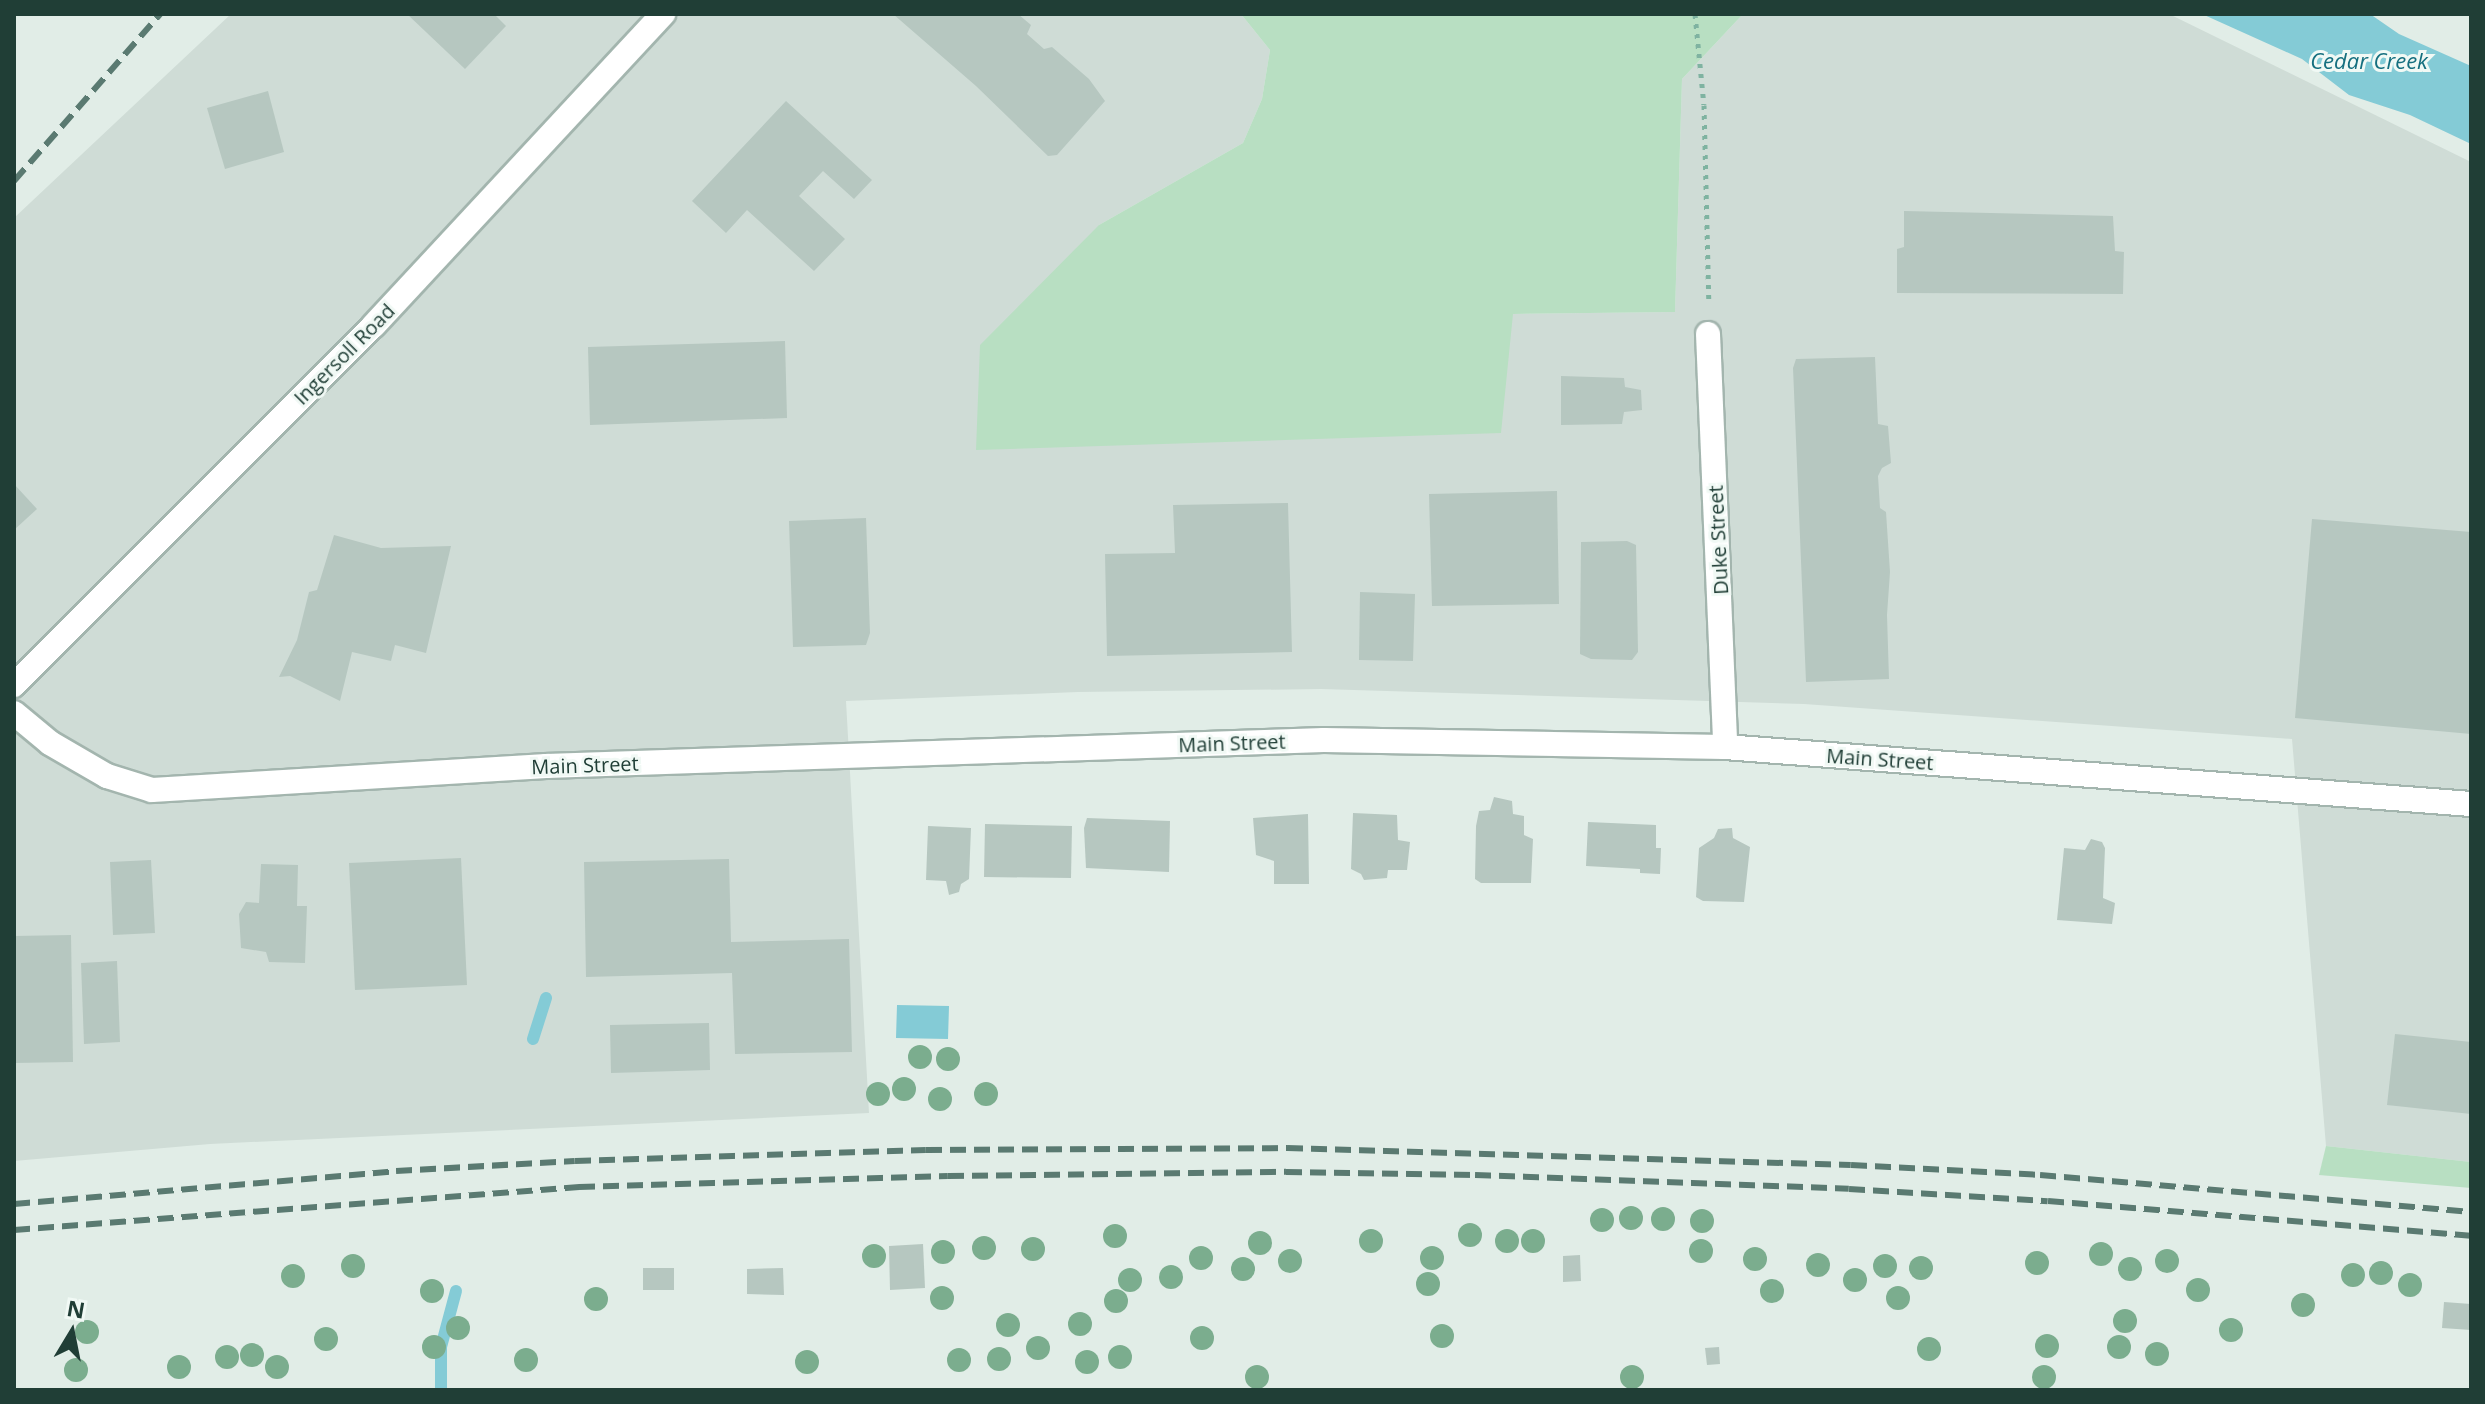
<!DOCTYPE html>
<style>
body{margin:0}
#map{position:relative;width:2485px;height:1404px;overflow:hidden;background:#e1ede7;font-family:"Open Sans",sans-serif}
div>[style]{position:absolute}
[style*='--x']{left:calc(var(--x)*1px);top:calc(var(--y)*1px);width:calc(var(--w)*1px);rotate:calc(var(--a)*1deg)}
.built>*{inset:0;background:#cfdcd6}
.green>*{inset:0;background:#b8dfc2}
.water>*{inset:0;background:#84cbd6}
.stream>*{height:12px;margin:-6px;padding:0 6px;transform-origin:6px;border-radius:6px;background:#84cbd6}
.building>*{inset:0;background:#b6c7c0}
.path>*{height:5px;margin-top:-2.5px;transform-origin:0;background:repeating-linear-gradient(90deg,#7fb3a1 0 4px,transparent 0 10px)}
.roads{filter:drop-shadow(2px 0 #a3b5ae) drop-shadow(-2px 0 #a3b5ae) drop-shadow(0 2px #a3b5ae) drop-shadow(0 -2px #a3b5ae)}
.minor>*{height:24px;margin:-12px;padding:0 12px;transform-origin:12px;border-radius:12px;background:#fff}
.secondary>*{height:24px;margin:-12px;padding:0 12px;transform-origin:12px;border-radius:12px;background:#fff}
.rail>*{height:6px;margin-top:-3px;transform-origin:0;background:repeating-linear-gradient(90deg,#5a7a71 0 16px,transparent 0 24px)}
.trees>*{width:24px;height:24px;margin:-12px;border-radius:50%;background:#7bad8e}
span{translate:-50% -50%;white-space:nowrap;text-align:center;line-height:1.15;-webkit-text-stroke:6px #f1f9f5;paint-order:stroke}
.street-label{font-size:20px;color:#203e36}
.water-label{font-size:22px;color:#156f7f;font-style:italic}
.frame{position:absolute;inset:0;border:16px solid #203e36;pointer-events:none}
.north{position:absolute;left:32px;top:1292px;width:80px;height:80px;-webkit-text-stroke:6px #f1f9f5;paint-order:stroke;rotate:10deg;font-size:22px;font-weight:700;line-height:32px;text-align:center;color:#203e36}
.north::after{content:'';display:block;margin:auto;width:28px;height:36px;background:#203e36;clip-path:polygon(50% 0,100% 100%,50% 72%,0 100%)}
</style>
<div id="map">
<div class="built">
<div style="clip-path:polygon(231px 14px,1241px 14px,1270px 50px,1262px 99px,1243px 143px,1099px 225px,1513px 314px,1675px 312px,1682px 79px,1743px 14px,2169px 14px,2471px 162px,2471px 1162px,2326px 1146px,2292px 739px,1804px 704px,1321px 689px,1078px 692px,846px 701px,869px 1113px,210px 1144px,14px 1161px,14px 218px)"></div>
</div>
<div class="green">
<div style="clip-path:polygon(1241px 14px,1743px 14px,1682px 79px,1675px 312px,1513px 314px,1501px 433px,976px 450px,980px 345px,1099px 225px,1243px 143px,1262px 99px,1270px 50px)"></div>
<div style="clip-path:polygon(2326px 1146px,2471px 1162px,2471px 1188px,2319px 1175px)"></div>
</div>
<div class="water">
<div style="clip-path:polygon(2202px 14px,2370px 14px,2399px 34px,2471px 66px,2471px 144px,2410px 115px,2349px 95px,2302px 59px)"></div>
<div style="clip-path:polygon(897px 1005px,949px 1006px,948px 1039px,896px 1038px)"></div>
</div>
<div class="stream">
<div style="--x:533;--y:1039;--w:43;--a:-72.4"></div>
<div style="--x:441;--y:1390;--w:43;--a:-90"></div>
<div style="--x:441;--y:1347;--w:58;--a:-75"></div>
</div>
<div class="building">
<div style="clip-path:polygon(407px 14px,494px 14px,506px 26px,465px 69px)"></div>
<div style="clip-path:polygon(893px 14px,1018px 14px,1031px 25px,1027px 34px,1044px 49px,1052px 47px,1089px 79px,1105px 101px,1057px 155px,1048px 156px,976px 86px)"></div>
<div style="clip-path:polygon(268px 91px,284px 152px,225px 169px,207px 108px)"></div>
<div style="clip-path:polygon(786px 101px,872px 180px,854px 199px,823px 171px,799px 196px,845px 239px,814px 271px,747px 210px,726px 233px,692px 201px)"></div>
<div style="clip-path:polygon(1904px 211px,2113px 216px,2115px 251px,2124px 252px,2123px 294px,1897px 293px,1897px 249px,1904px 247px)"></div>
<div style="clip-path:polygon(785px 341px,787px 418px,590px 425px,588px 347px)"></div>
<div style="clip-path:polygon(1875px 357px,1878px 424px,1888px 426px,1891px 463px,1882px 468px,1878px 476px,1880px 508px,1886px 512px,1890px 572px,1887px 615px,1889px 679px,1806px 682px,1793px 368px,1796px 359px)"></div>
<div style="clip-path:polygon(1561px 376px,1624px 378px,1625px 387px,1641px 390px,1642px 410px,1624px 412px,1622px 424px,1561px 425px)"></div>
<div style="clip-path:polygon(14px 484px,37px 509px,14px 530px)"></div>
<div style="clip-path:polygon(1557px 491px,1559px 604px,1432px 606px,1429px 494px)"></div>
<div style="clip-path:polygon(1288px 503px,1292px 652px,1107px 656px,1105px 554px,1175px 553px,1173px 505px)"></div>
<div style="clip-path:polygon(866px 518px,870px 633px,866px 645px,793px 647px,789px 521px)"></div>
<div style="clip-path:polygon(2312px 519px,2471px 532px,2471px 734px,2295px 718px)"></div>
<div style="clip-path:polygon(334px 535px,381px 548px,451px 546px,426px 653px,395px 645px,391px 661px,352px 652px,340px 701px,290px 676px,279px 677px,297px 640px,309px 592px,317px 590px)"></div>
<div style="clip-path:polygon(1627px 541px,1636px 545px,1638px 652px,1632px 660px,1591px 659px,1580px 654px,1581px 542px)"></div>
<div style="clip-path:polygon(1360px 592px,1415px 594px,1413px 661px,1359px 660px)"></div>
<div style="clip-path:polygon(1494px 797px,1512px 801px,1513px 814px,1524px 816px,1524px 835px,1533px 839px,1531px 883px,1481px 883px,1475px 879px,1476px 826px,1479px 811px,1490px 810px)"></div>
<div style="clip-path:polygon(1353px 813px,1397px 815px,1398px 840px,1410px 842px,1407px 870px,1388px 870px,1387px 878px,1364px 880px,1361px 874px,1351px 869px)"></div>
<div style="clip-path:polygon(1308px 814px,1309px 884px,1274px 884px,1274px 861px,1256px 855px,1253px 818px)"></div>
<div style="clip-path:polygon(1087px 818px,1170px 821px,1169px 872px,1086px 868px,1084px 828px)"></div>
<div style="clip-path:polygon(1588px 822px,1656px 825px,1656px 848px,1661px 848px,1660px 874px,1640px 873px,1640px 869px,1586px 866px)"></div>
<div style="clip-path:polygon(985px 824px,1072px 826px,1071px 878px,984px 877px)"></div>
<div style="clip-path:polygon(928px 826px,971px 828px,969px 879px,961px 884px,959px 892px,949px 895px,946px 881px,926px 880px)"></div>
<div style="clip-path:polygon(1732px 828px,1733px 838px,1750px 847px,1744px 902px,1703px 901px,1696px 897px,1699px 848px,1714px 838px,1718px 829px)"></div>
<div style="clip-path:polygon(2091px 839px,2102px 842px,2105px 848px,2103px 898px,2115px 903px,2112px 924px,2057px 920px,2064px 848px,2085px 850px)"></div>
<div style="clip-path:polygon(461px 858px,467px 985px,355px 990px,349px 863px)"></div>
<div style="clip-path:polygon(729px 859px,731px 942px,849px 939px,852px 1052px,735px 1054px,732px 973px,586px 977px,584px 862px)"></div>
<div style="clip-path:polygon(151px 860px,155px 933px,113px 935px,110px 862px)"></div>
<div style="clip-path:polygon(261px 864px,298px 865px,297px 906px,307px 906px,305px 963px,269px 962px,266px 952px,241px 948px,239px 914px,246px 902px,259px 903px)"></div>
<div style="clip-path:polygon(71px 935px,73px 1062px,14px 1063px,14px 936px)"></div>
<div style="clip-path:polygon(117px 961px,120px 1042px,84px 1044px,81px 963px)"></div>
<div style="clip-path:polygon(709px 1023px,710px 1070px,611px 1073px,610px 1025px)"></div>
<div style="clip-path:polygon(2395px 1034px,2471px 1042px,2471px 1114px,2387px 1105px)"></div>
<div style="clip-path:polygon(923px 1244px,925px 1288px,890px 1290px,889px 1246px)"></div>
<div style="clip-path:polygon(1580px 1255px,1581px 1281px,1563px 1282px,1563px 1256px)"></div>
<div style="clip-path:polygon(643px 1268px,674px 1268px,674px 1290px,643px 1290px)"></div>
<div style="clip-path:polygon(783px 1268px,784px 1295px,747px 1294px,747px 1269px)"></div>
<div style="clip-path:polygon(2444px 1302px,2471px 1304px,2471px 1330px,2442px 1328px)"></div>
<div style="clip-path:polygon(1719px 1347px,1720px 1364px,1707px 1365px,1705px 1348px)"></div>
</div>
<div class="path">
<div style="--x:1695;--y:14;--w:91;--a:84.4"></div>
<div style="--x:1704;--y:105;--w:199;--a:88.6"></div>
</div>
<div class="roads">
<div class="minor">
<div style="--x:1708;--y:334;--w:413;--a:87.6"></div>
</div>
<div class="secondary">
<div style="--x:14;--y:685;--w:509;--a:-45"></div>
<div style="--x:374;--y:325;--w:425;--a:-47.1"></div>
<div style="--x:14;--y:713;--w:47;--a:39.8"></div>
<div style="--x:50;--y:743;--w:66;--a:30.1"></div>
<div style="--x:107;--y:776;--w:47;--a:17.3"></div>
<div style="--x:152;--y:790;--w:395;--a:-3.5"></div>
<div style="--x:546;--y:766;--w:778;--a:-1.91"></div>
<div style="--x:1324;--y:740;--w:401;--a:1"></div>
<div style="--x:1725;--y:747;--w:748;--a:4.37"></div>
</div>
</div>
<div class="rail">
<div style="--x:14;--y:181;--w:222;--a:-48.8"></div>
<div style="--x:14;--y:1204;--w:383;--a:-4.9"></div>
<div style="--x:396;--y:1171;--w:179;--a:-3.2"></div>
<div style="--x:575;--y:1161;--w:351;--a:-1.8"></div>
<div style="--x:926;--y:1150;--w:361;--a:-0.3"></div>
<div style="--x:1287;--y:1148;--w:564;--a:1.73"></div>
<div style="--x:1851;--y:1165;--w:189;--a:3"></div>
<div style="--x:2040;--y:1175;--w:433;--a:4.9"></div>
<div style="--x:14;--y:1230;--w:567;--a:-4.35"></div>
<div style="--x:579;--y:1187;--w:369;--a:-1.7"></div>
<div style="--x:948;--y:1176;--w:338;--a:-0.7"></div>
<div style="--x:1286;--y:1172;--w:189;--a:0.9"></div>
<div style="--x:1475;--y:1175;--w:374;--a:2.1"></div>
<div style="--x:1849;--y:1189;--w:199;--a:3.5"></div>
<div style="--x:2048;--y:1201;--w:424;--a:4.7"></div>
</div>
<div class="trees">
<div style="left:920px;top:1057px"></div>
<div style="left:948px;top:1059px"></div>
<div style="left:904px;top:1089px"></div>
<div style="left:878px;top:1094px"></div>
<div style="left:986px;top:1094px"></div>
<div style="left:940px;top:1099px"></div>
<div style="left:1631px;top:1218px"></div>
<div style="left:1663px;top:1219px"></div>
<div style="left:1602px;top:1220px"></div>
<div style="left:1702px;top:1221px"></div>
<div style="left:1470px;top:1235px"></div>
<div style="left:1115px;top:1236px"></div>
<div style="left:1371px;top:1241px"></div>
<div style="left:1507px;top:1241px"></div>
<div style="left:1533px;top:1241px"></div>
<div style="left:1260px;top:1243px"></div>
<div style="left:984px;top:1248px"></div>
<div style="left:1033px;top:1249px"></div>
<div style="left:1701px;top:1251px"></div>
<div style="left:943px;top:1252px"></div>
<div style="left:2101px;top:1254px"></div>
<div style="left:874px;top:1256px"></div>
<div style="left:1201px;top:1258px"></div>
<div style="left:1432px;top:1258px"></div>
<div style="left:1755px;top:1259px"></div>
<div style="left:1290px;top:1261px"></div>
<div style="left:2167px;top:1261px"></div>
<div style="left:2037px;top:1263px"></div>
<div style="left:1818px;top:1265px"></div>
<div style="left:353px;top:1266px"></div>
<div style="left:1885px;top:1266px"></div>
<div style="left:1921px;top:1268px"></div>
<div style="left:1243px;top:1269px"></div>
<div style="left:2130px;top:1269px"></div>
<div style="left:2381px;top:1273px"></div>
<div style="left:2353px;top:1275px"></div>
<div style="left:293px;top:1276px"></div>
<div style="left:1171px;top:1277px"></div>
<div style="left:1130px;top:1280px"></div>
<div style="left:1855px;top:1280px"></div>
<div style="left:1428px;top:1284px"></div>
<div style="left:2410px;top:1285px"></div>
<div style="left:2198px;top:1290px"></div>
<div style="left:432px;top:1291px"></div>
<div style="left:1772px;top:1291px"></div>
<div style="left:942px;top:1298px"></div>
<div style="left:1898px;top:1298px"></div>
<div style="left:596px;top:1299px"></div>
<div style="left:1116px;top:1301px"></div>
<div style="left:2303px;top:1305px"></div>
<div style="left:2125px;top:1321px"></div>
<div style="left:1080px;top:1324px"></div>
<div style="left:1008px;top:1325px"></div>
<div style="left:458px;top:1328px"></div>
<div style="left:2231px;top:1330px"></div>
<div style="left:87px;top:1332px"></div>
<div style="left:1442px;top:1336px"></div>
<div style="left:1202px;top:1338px"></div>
<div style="left:326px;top:1339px"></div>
<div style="left:2047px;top:1346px"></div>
<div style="left:434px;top:1347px"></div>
<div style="left:2119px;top:1347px"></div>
<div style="left:1038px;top:1348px"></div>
<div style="left:1929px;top:1349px"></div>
<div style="left:2157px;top:1354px"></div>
<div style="left:252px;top:1355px"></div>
<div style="left:227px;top:1357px"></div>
<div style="left:1120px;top:1357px"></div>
<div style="left:999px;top:1359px"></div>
<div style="left:526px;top:1360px"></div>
<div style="left:959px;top:1360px"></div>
<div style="left:807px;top:1362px"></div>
<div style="left:1087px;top:1362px"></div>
<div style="left:179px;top:1367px"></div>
<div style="left:277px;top:1367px"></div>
<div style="left:76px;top:1370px"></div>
<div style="left:1257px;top:1377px"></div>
<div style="left:1632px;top:1377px"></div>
<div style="left:2044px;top:1377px"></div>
</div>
<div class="street-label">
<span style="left:344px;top:354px;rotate:-45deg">Ingersoll Road</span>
<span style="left:1718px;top:540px;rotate:-93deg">Duke Street</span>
<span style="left:1232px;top:743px;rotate:-2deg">Main Street</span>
<span style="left:1880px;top:759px;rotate:4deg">Main Street</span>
<span style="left:585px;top:765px;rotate:-2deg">Main Street</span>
</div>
<div class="water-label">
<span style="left:2369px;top:61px">Cedar Creek</span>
</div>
<div class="frame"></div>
<div class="north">N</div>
</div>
